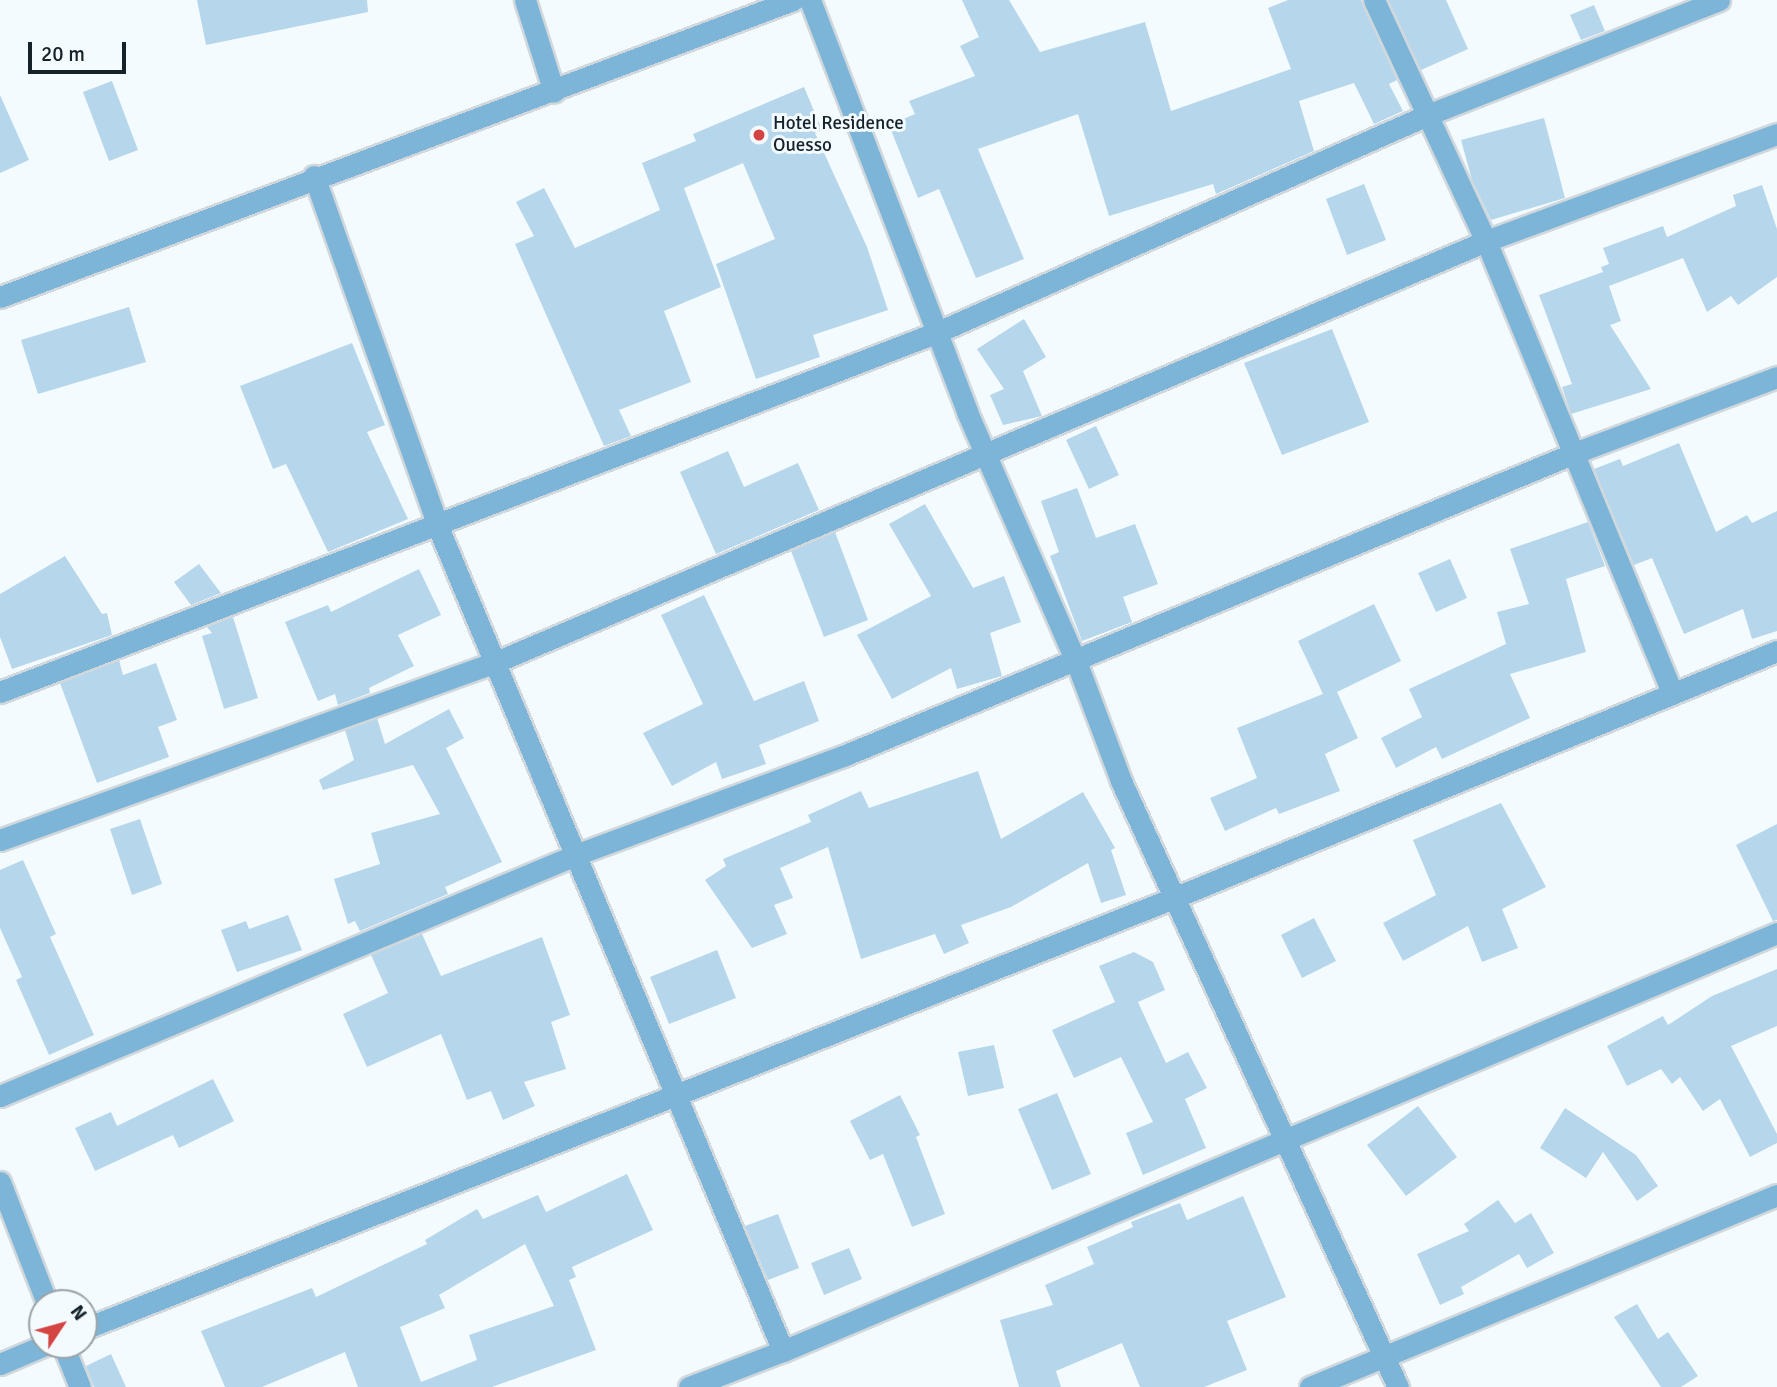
<!DOCTYPE html>
<style>
body{margin:0}
#map{position:relative;width:1777px;height:1387px;overflow:hidden;background:#f4fbff;font-family:Signika,sans-serif}
div>[style]{position:absolute}
[style*='--x']{left:calc(var(--x)*1px);top:calc(var(--y)*1px);width:calc(var(--w)*1px);rotate:calc(var(--a)*1deg)}
.building>*{inset:0;background:#b6d7eb}
.roads{filter:drop-shadow(2px 0 #d0d8dd) drop-shadow(-2px 0 #d0d8dd) drop-shadow(0 2px #d0d8dd) drop-shadow(0 -2px #d0d8dd)}
.minor>*{height:21px;margin:-10.5px;padding:0 10.5px;transform-origin:10.5px;border-radius:10.5px;background:#7cb5d7}
.dots>*{width:19px;height:19px;translate:-50% -50%;box-sizing:border-box;border:4px solid #f4fbff;border-radius:50%}
span{translate:-50% -50%;white-space:nowrap;text-align:center;line-height:1.15;-webkit-text-stroke:6px #f4fbff;paint-order:stroke}
.poi-label{font-size:19px;color:#152229}
.left{translate:0 -50%;text-align:left}
.north{position:absolute;left:28px;top:1289px;width:70px;height:70px;box-sizing:border-box;background:#f4fbff;border:2px solid #9ba4a9;border-radius:50%;rotate:54deg;font-size:19px;font-weight:700;line-height:28px;text-align:center;color:#152229}
.north::after{content:'';display:block;margin:auto;width:24px;height:32px;background:#d34442;clip-path:polygon(50% 0,100% 100%,50% 72%,0 100%)}
.scale{position:absolute;left:28px;top:42px;width:98px;height:32px;box-sizing:border-box;border:4px solid #152229;border-top:0;padding-left:9px;font-size:21px;line-height:24px;white-space:nowrap;color:#152229;-webkit-text-stroke:5px #f4fbff;paint-order:stroke}
</style>
<div id="map">
<div class="building">
<div style="clip-path:polygon(197px 0,367px 0,368px 12px,206px 45px)"></div>
<div style="clip-path:polygon(962px 0,1009px 0,1040px 52px,1145px 22px,1171px 111px,1291px 69px,1268px 8px,1288px 0,1361px 0,1397px 80px,1389px 84px,1403px 111px,1374px 124px,1354px 83px,1299px 101px,1314px 151px,1216px 194px,1213px 184px,1109px 216px,1078px 114px,978px 149px,1024px 259px,976px 278px,939px 189px,918px 198px,889px 125px,915px 114px,909px 101px,975px 76px,960px 46px,979px 37px)"></div>
<div style="clip-path:polygon(1388px 0,1446px 0,1468px 49px,1421px 70px)"></div>
<div style="clip-path:polygon(1594px 5px,1605px 31px,1581px 40px,1570px 15px)"></div>
<div style="clip-path:polygon(112px 81px,138px 150px,109px 161px,83px 92px)"></div>
<div style="clip-path:polygon(804px 87px,822px 130px,815px 133px,867px 247px,888px 310px,813px 335px,820px 357px,756px 379px,716px 264px,775px 239px,743px 163px,684px 188px,721px 287px,664px 311px,691px 382px,619px 410px,631px 436px,604px 446px,515px 244px,534px 236px,516px 202px,544px 188px,575px 248px,660px 210px,642px 163px,696px 141px,693px 134px)"></div>
<div style="clip-path:polygon(0 95px,29px 160px,0 173px)"></div>
<div style="clip-path:polygon(1544px 118px,1565px 198px,1491px 220px,1472px 180px,1461px 140px)"></div>
<div style="clip-path:polygon(1364px 184px,1386px 240px,1347px 255px,1326px 199px)"></div>
<div style="clip-path:polygon(1762px 185px,1777px 229px,1777px 277px,1738px 305px,1731px 296px,1707px 312px,1683px 258px,1609px 286px,1621px 321px,1610px 325px,1651px 389px,1571px 414px,1562px 387px,1572px 384px,1539px 295px,1603px 272px,1601px 267px,1609px 264px,1603px 248px,1663px 226px,1667px 237px,1736px 206px,1733px 195px)"></div>
<div style="clip-path:polygon(129px 307px,146px 362px,38px 394px,21px 340px)"></div>
<div style="clip-path:polygon(1024px 319px,1046px 357px,1023px 371px,1042px 416px,1003px 425px,990px 395px,1004px 389px,977px 349px)"></div>
<div style="clip-path:polygon(1332px 329px,1369px 422px,1282px 455px,1244px 363px)"></div>
<div style="clip-path:polygon(352px 343px,385px 425px,367px 432px,408px 519px,328px 552px,286px 464px,273px 469px,240px 386px)"></div>
<div style="clip-path:polygon(1096px 426px,1119px 475px,1089px 489px,1066px 440px)"></div>
<div style="clip-path:polygon(1679px 443px,1716px 532px,1747px 515px,1752px 523px,1777px 511px,1777px 631px,1752px 639px,1743px 609px,1684px 634px,1652px 558px,1634px 565px,1594px 469px,1620px 459px,1623px 466px)"></div>
<div style="clip-path:polygon(728px 451px,744px 487px,798px 463px,819px 510px,716px 554px,680px 472px)"></div>
<div style="clip-path:polygon(1077px 488px,1096px 538px,1135px 524px,1158px 584px,1123px 597px,1132px 622px,1082px 641px,1050px 556px,1059px 552px,1041px 501px)"></div>
<div style="clip-path:polygon(925px 504px,973px 588px,1004px 576px,1021px 622px,990px 633px,1002px 676px,957px 689px,951px 668px,892px 699px,857px 635px,931px 596px,889px 524px)"></div>
<div style="clip-path:polygon(1588px 522px,1605px 566px,1566px 579px,1586px 652px,1510px 674px,1530px 718px,1442px 759px,1436px 747px,1396px 768px,1381px 738px,1422px 717px,1409px 689px,1506px 644px,1497px 612px,1529px 604px,1510px 549px)"></div>
<div style="clip-path:polygon(835px 532px,868px 620px,824px 637px,791px 551px)"></div>
<div style="clip-path:polygon(65px 556px,102px 614px,107px 613px,112px 635px,12px 669px,0 637px,0 594px)"></div>
<div style="clip-path:polygon(1450px 559px,1467px 598px,1436px 612px,1418px 573px)"></div>
<div style="clip-path:polygon(199px 564px,221px 593px,191px 605px,174px 582px)"></div>
<div style="clip-path:polygon(419px 569px,441px 615px,398px 635px,414px 666px,369px 688px,370px 693px,338px 705px,335px 694px,318px 701px,285px 622px,328px 605px,331px 612px)"></div>
<div style="clip-path:polygon(704px 595px,754px 701px,804px 681px,819px 721px,759px 745px,766px 764px,722px 779px,716px 762px,672px 786px,643px 733px,703px 704px,661px 615px)"></div>
<div style="clip-path:polygon(1374px 604px,1401px 661px,1337px 692px,1358px 738px,1325px 754px,1340px 791px,1279px 814px,1276px 808px,1225px 831px,1210px 798px,1257px 778px,1237px 728px,1323px 694px,1298px 641px)"></div>
<div style="clip-path:polygon(233px 617px,258px 698px,224px 709px,202px 636px,212px 633px,207px 627px)"></div>
<div style="clip-path:polygon(119px 660px,123px 675px,156px 663px,177px 720px,158px 727px,169px 757px,97px 783px,60px 683px)"></div>
<div style="clip-path:polygon(449px 709px,464px 738px,446px 748px,502px 862px,445px 887px,448px 894px,360px 931px,355px 921px,348px 924px,334px 879px,380px 864px,371px 833px,440px 814px,413px 765px,323px 790px,319px 780px,354px 760px,345px 730px,377px 718px,385px 744px)"></div>
<div style="clip-path:polygon(978px 771px,1001px 839px,1083px 792px,1115px 848px,1111px 850px,1126px 895px,1101px 903px,1088px 863px,1011px 907px,961px 925px,969px 943px,944px 954px,935px 934px,861px 959px,828px 847px,780px 868px,793px 898px,774px 905px,787px 934px,752px 948px,705px 880px,726px 866px,723px 859px,811px 822px,808px 815px,861px 791px,869px 808px)"></div>
<div style="clip-path:polygon(1501px 803px,1546px 887px,1502px 909px,1518px 948px,1482px 962px,1468px 926px,1403px 961px,1383px 923px,1436px 895px,1413px 840px)"></div>
<div style="clip-path:polygon(140px 819px,162px 884px,132px 895px,110px 829px)"></div>
<div style="clip-path:polygon(1777px 824px,1777px 920px,1773px 921px,1736px 845px)"></div>
<div style="clip-path:polygon(23px 860px,56px 934px,50px 937px,94px 1035px,49px 1055px,16px 980px,22px 977px,0 928px,0 870px)"></div>
<div style="clip-path:polygon(288px 915px,302px 950px,237px 972px,221px 930px,246px 921px,249px 929px)"></div>
<div style="clip-path:polygon(1314px 918px,1336px 961px,1302px 978px,1281px 935px)"></div>
<div style="clip-path:polygon(422px 934px,441px 976px,542px 937px,570px 1015px,551px 1022px,566px 1069px,524px 1082px,535px 1106px,503px 1120px,491px 1091px,467px 1100px,441px 1034px,367px 1067px,343px 1014px,388px 993px,371px 955px)"></div>
<div style="clip-path:polygon(717px 950px,736px 998px,669px 1024px,650px 977px)"></div>
<div style="clip-path:polygon(1134px 952px,1153px 962px,1165px 990px,1138px 1002px,1166px 1063px,1188px 1052px,1207px 1088px,1185px 1099px,1206px 1148px,1143px 1175px,1126px 1133px,1153px 1122px,1121px 1057px,1074px 1078px,1052px 1030px,1115px 1002px,1099px 966px)"></div>
<div style="clip-path:polygon(1777px 969px,1777px 1026px,1731px 1046px,1777px 1134px,1777px 1143px,1750px 1157px,1720px 1099px,1703px 1111px,1680px 1077px,1672px 1084px,1661px 1069px,1627px 1086px,1607px 1046px,1663px 1016px,1668px 1025px,1712px 996px)"></div>
<div style="clip-path:polygon(994px 1045px,1004px 1088px,968px 1096px,958px 1052px)"></div>
<div style="clip-path:polygon(213px 1079px,234px 1121px,179px 1148px,173px 1135px,95px 1171px,75px 1128px,111px 1112px,117px 1126px)"></div>
<div style="clip-path:polygon(1057px 1093px,1091px 1174px,1052px 1190px,1018px 1109px)"></div>
<div style="clip-path:polygon(900px 1095px,920px 1135px,916px 1137px,945px 1214px,912px 1227px,883px 1154px,870px 1160px,850px 1121px)"></div>
<div style="clip-path:polygon(1418px 1106px,1457px 1157px,1406px 1196px,1367px 1145px)"></div>
<div style="clip-path:polygon(1565px 1108px,1636px 1155px,1658px 1186px,1637px 1201px,1603px 1152px,1586px 1178px,1540px 1148px)"></div>
<div style="clip-path:polygon(evenodd,627px 1174px,653px 1230px,572px 1267px,576px 1277px,569px 1280px,596px 1350px,492px 1387px,358px 1387px,345px 1352px,262px 1387px,225px 1387px,201px 1331px,312px 1288px,316px 1297px,427px 1244px,425px 1240px,477px 1209px,483px 1219px,538px 1195px,546px 1212px,627px 1174px,525px 1244px,554px 1306px,469px 1335px,477px 1360px,421px 1382px,400px 1327px,445px 1308px,439px 1295px,525px 1244px)"></div>
<div style="clip-path:polygon(1243px 1196px,1286px 1297px,1227px 1321px,1247px 1370px,1204px 1387px,1140px 1387px,1122px 1343px,1056px 1371px,1061px 1387px,1019px 1387px,1000px 1320px,1053px 1305px,1045px 1285px,1094px 1264px,1087px 1247px,1133px 1227px,1131px 1222px,1180px 1203px,1187px 1220px)"></div>
<div style="clip-path:polygon(1498px 1200px,1515px 1223px,1531px 1213px,1554px 1253px,1527px 1268px,1519px 1254px,1461px 1287px,1464px 1294px,1440px 1305px,1417px 1254px,1469px 1231px,1464px 1224px)"></div>
<div style="clip-path:polygon(778px 1214px,799px 1268px,768px 1280px,745px 1226px)"></div>
<div style="clip-path:polygon(849px 1248px,862px 1279px,824px 1295px,811px 1263px)"></div>
<div style="clip-path:polygon(1637px 1304px,1658px 1339px,1668px 1332px,1698px 1376px,1681px 1387px,1661px 1387px,1614px 1317px)"></div>
<div style="clip-path:polygon(111px 1354px,126px 1387px,94px 1387px,86px 1366px)"></div>
</div>
<div class="roads">
<div class="minor">
<div style="--x:525;--y:0;--w:96;--a:72.5"></div>
<div style="--x:810;--y:0;--w:441;--a:69.1"></div>
<div style="--x:967;--y:412;--w:272;--a:66.4"></div>
<div style="--x:1076;--y:661;--w:128;--a:69.4"></div>
<div style="--x:1121;--y:781;--w:666;--a:65.44"></div>
<div style="--x:1374;--y:0;--w:266;--a:65.1"></div>
<div style="--x:1486;--y:241;--w:489;--a:67.6"></div>
<div style="--x:314;--y:176;--w:372;--a:70.5"></div>
<div style="--x:438;--y:527;--w:893;--a:67.28"></div>
<div style="--x:0;--y:297;--w:847;--a:-20.53"></div>
<div style="--x:0;--y:692;--w:1005;--a:-21"></div>
<div style="--x:938;--y:332;--w:533;--a:-23.92"></div>
<div style="--x:1425;--y:116;--w:316;--a:-21.5"></div>
<div style="--x:0;--y:840;--w:527;--a:-19.74"></div>
<div style="--x:496;--y:662;--w:1076;--a:-23.04"></div>
<div style="--x:1486;--y:241;--w:310;--a:-20.2"></div>
<div style="--x:0;--y:1096;--w:627;--a:-22.72"></div>
<div style="--x:578;--y:854;--w:283;--a:-20.3"></div>
<div style="--x:843;--y:756;--w:789;--a:-22.5"></div>
<div style="--x:1572;--y:454;--w:219;--a:-20.6"></div>
<div style="--x:0;--y:1182;--w:130;--a:68.8"></div>
<div style="--x:84;--y:1329;--w:1169;--a:-21.58"></div>
<div style="--x:1171;--y:899;--w:655;--a:-22.26"></div>
<div style="--x:63;--y:1345;--w:45;--a:68"></div>
<div style="--x:0;--y:1364;--w:49;--a:-22.9"></div>
<div style="--x:689;--y:1387;--w:101;--a:-21"></div>
<div style="--x:783;--y:1351;--w:1078;--a:-22.81"></div>
<div style="--x:1310;--y:1387;--w:505;--a:-22.35"></div>
</div>
</div>
<div class="dots">
<div style="left:759px;top:135px;background:#d34442"></div>
</div>
<div class="poi-label">
<span class="left" style="left:773px;top:135px">Hotel Residence<br>Ouesso</span>
</div>
<div class="north">N</div>
<div class="scale">20 m</div>
</div>
